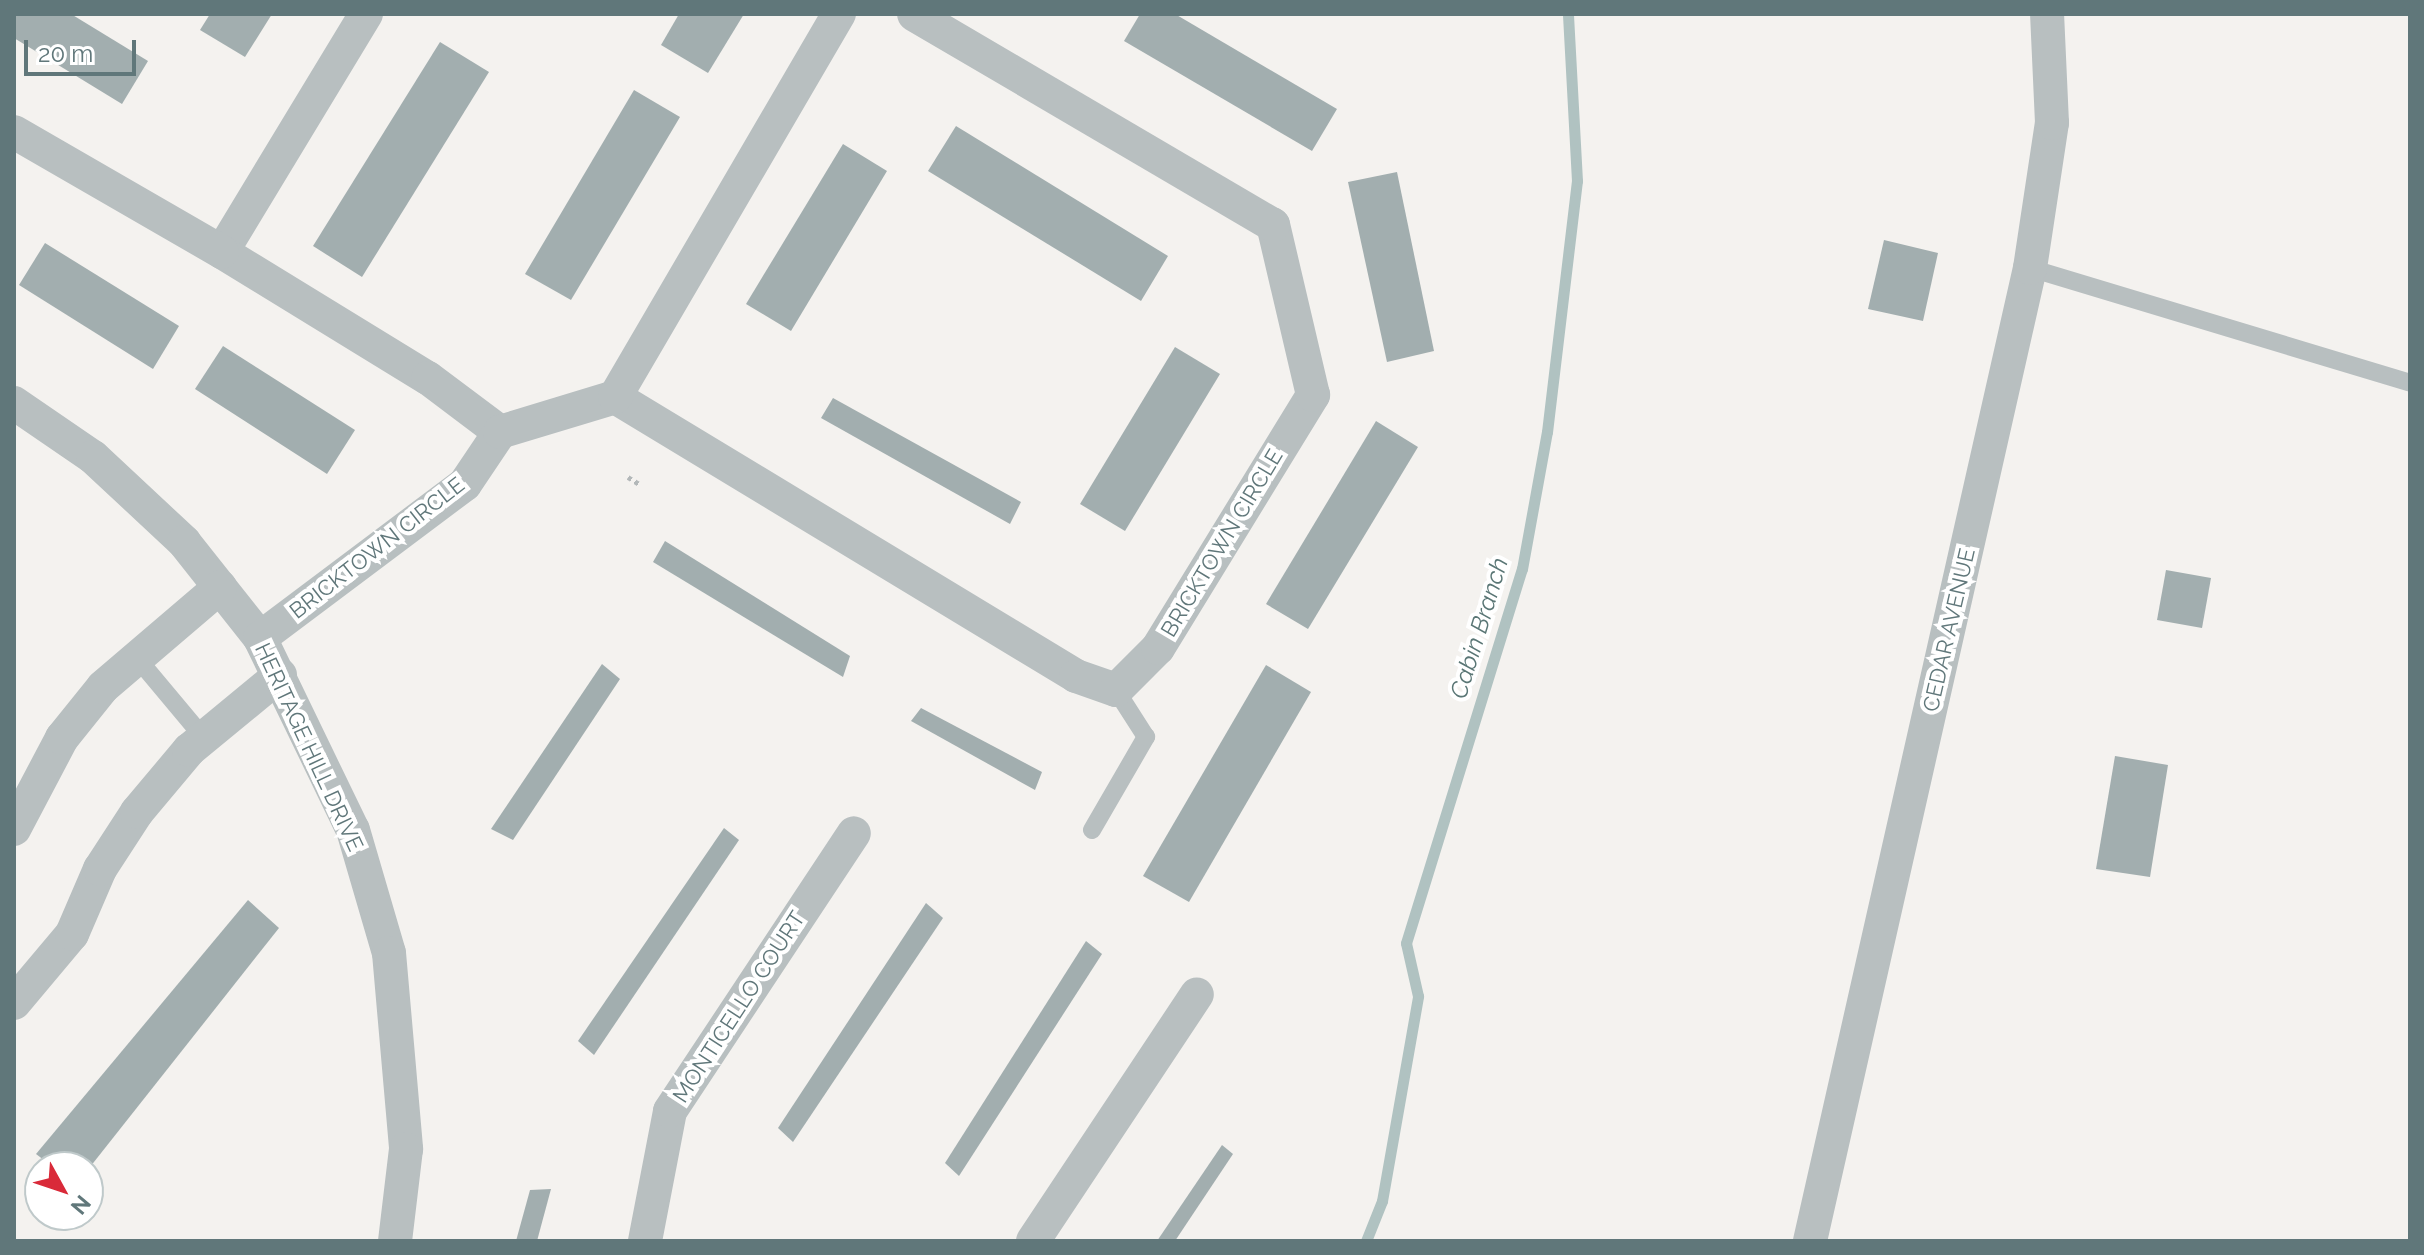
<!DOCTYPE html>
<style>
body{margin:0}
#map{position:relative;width:2424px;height:1255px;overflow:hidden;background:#f4f2ef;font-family:Raleway,sans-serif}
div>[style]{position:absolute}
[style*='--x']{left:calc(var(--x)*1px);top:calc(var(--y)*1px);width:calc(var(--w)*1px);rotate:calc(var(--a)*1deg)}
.stream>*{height:11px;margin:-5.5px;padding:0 5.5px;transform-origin:5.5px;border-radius:5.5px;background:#b0c2c1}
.building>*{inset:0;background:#a2aeaf}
.path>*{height:5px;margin-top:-2.5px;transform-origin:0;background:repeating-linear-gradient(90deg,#b3b8b9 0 4px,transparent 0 8px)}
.service>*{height:18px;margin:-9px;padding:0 9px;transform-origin:9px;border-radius:9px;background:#b8bfc0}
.minor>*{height:34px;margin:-17px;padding:0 17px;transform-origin:17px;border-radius:17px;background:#b8bfc0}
span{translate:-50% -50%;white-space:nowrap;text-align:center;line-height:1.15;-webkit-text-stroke:8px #fff;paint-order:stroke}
.street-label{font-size:22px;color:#60777a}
.water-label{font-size:24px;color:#5a7675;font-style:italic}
.frame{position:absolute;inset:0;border:16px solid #60777a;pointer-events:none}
.north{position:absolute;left:24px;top:1151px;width:80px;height:80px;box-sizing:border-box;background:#fff;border:2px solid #bfc9ca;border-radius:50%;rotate:130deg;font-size:22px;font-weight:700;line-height:32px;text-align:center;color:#60777a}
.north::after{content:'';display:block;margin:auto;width:28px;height:36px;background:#d92a39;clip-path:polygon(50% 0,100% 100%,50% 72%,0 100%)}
.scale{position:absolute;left:24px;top:40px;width:112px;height:36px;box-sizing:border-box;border:4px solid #60777a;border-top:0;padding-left:10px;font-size:24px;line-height:28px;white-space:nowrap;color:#60777a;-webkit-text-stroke:6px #fff;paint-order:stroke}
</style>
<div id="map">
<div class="stream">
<div style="--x:1366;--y:1241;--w:43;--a:-68.2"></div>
<div style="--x:1382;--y:1201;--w:208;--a:-80"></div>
<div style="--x:1418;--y:996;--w:54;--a:-102.8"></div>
<div style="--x:1406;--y:943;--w:392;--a:-72.8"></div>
<div style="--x:1522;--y:569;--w:139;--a:-79.7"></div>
<div style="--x:1547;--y:432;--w:253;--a:-83.2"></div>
<div style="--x:1577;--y:181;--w:167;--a:-93.1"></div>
</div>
<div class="building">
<div style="clip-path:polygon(14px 14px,71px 14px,148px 61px,122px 104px,14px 38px)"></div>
<div style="clip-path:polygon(210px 14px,272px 14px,245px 57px,200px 30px)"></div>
<div style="clip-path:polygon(679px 14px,744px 14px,708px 73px,661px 45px)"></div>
<div style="clip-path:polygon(1140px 14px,1175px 14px,1337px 109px,1312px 151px,1124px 41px)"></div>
<div style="clip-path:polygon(440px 42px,489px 72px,362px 277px,313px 246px)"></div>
<div style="clip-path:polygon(634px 90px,680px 117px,571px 300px,525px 274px)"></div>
<div style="clip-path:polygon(956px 126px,1168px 256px,1141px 301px,928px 171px)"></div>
<div style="clip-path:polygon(843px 144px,887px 171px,791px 331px,746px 304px)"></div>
<div style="clip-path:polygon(1397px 172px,1434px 351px,1387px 362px,1348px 182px)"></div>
<div style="clip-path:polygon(1884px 240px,1938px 253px,1923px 321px,1868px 309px)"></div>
<div style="clip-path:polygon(45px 243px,179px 326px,153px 369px,19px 285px)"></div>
<div style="clip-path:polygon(223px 346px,355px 430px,327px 474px,195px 389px)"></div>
<div style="clip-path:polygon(1175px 347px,1220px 374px,1125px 531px,1080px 504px)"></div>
<div style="clip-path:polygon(833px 398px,1021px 502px,1010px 524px,821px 418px)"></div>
<div style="clip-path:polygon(1376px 421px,1418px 447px,1308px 629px,1266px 604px)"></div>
<div style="clip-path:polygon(665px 541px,850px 656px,843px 677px,653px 562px)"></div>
<div style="clip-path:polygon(2166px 570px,2211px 578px,2202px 628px,2157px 620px)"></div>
<div style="clip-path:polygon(602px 664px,620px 679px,513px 840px,491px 829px)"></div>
<div style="clip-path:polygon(1266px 665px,1311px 692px,1189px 902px,1143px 876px)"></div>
<div style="clip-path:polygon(921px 708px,1042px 772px,1035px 790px,911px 721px)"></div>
<div style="clip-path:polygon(2115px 756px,2168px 765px,2150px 877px,2096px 869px)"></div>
<div style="clip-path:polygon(724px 828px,739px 840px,594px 1055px,578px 1041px)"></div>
<div style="clip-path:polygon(248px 900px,279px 928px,90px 1167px,53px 1167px,36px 1154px)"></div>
<div style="clip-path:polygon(926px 903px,943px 918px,793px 1142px,778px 1128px)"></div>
<div style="clip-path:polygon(1086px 941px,1102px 954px,959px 1176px,945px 1163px)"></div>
<div style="clip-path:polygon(1222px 1145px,1233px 1154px,1175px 1241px,1157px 1241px)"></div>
<div style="clip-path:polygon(551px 1189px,537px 1241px,516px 1241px,530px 1190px)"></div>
</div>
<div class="path">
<div style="--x:628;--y:477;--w:13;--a:32"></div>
</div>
<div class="service">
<div style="--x:2030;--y:268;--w:397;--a:16.8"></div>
<div style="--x:137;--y:658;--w:104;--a:50.1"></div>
<div style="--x:1092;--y:830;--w:108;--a:-59.9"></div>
<div style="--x:1146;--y:737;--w:56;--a:-122.6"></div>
</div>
<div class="minor">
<div style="--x:366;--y:14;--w:278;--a:121.2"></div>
<div style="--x:222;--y:252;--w:241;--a:31.5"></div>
<div style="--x:428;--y:378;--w:90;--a:36.9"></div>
<div style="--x:14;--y:132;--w:240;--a:30"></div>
<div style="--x:615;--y:397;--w:539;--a:31.18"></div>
<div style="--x:1076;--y:676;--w:42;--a:19.3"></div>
<div style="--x:1116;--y:690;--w:59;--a:-45"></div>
<div style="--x:1158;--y:648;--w:297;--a:-58.5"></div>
<div style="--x:1313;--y:395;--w:175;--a:-103.2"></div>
<div style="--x:1273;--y:225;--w:416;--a:-149.6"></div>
<div style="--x:14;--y:403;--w:96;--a:34.4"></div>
<div style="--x:93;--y:457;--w:125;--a:43"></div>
<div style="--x:184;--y:542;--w:122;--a:51.6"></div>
<div style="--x:260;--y:638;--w:213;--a:64.2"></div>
<div style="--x:353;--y:830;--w:128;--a:73.7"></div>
<div style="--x:389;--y:953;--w:197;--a:85"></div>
<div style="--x:406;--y:1149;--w:93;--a:96.8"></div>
<div style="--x:260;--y:638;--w:256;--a:-36.9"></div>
<div style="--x:465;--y:484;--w:63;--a:-56.1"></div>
<div style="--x:500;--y:432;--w:120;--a:-16.9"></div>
<div style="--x:615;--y:397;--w:444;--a:-59.7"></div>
<div style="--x:14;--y:829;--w:103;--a:-62.2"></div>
<div style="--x:62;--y:738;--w:65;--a:-51.2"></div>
<div style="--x:103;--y:687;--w:154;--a:-40.5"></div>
<div style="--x:14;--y:1003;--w:90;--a:-50"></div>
<div style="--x:72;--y:934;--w:71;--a:-66.7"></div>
<div style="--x:100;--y:869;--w:68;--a:-57"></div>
<div style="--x:137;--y:812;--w:81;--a:-50"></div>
<div style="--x:189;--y:750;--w:118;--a:-39.5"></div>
<div style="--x:645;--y:1241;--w:132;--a:-79.1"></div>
<div style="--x:670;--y:1111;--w:333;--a:-56.5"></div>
<div style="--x:1033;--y:1241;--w:296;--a:-56.4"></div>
<div style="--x:1810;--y:1241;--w:998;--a:-77.26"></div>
<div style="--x:2030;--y:268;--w:147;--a:-81.4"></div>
<div style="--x:2052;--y:123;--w:109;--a:-92.6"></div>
</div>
<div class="street-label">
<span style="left:1222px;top:543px;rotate:-59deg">BRICKTOWN CIRCLE</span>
<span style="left:377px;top:548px;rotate:-38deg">BRICKTOWN CIRCLE</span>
<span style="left:1949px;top:630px;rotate:-77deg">CEDAR AVENUE</span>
<span style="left:309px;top:747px;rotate:65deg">HERITAGE HILL DRIVE</span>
<span style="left:739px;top:1007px;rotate:-57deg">MONTICELLO COURT</span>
</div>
<div class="water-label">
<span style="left:1479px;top:628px;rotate:-73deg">Cabin Branch</span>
</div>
<div class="frame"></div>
<div class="north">N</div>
<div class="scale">20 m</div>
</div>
